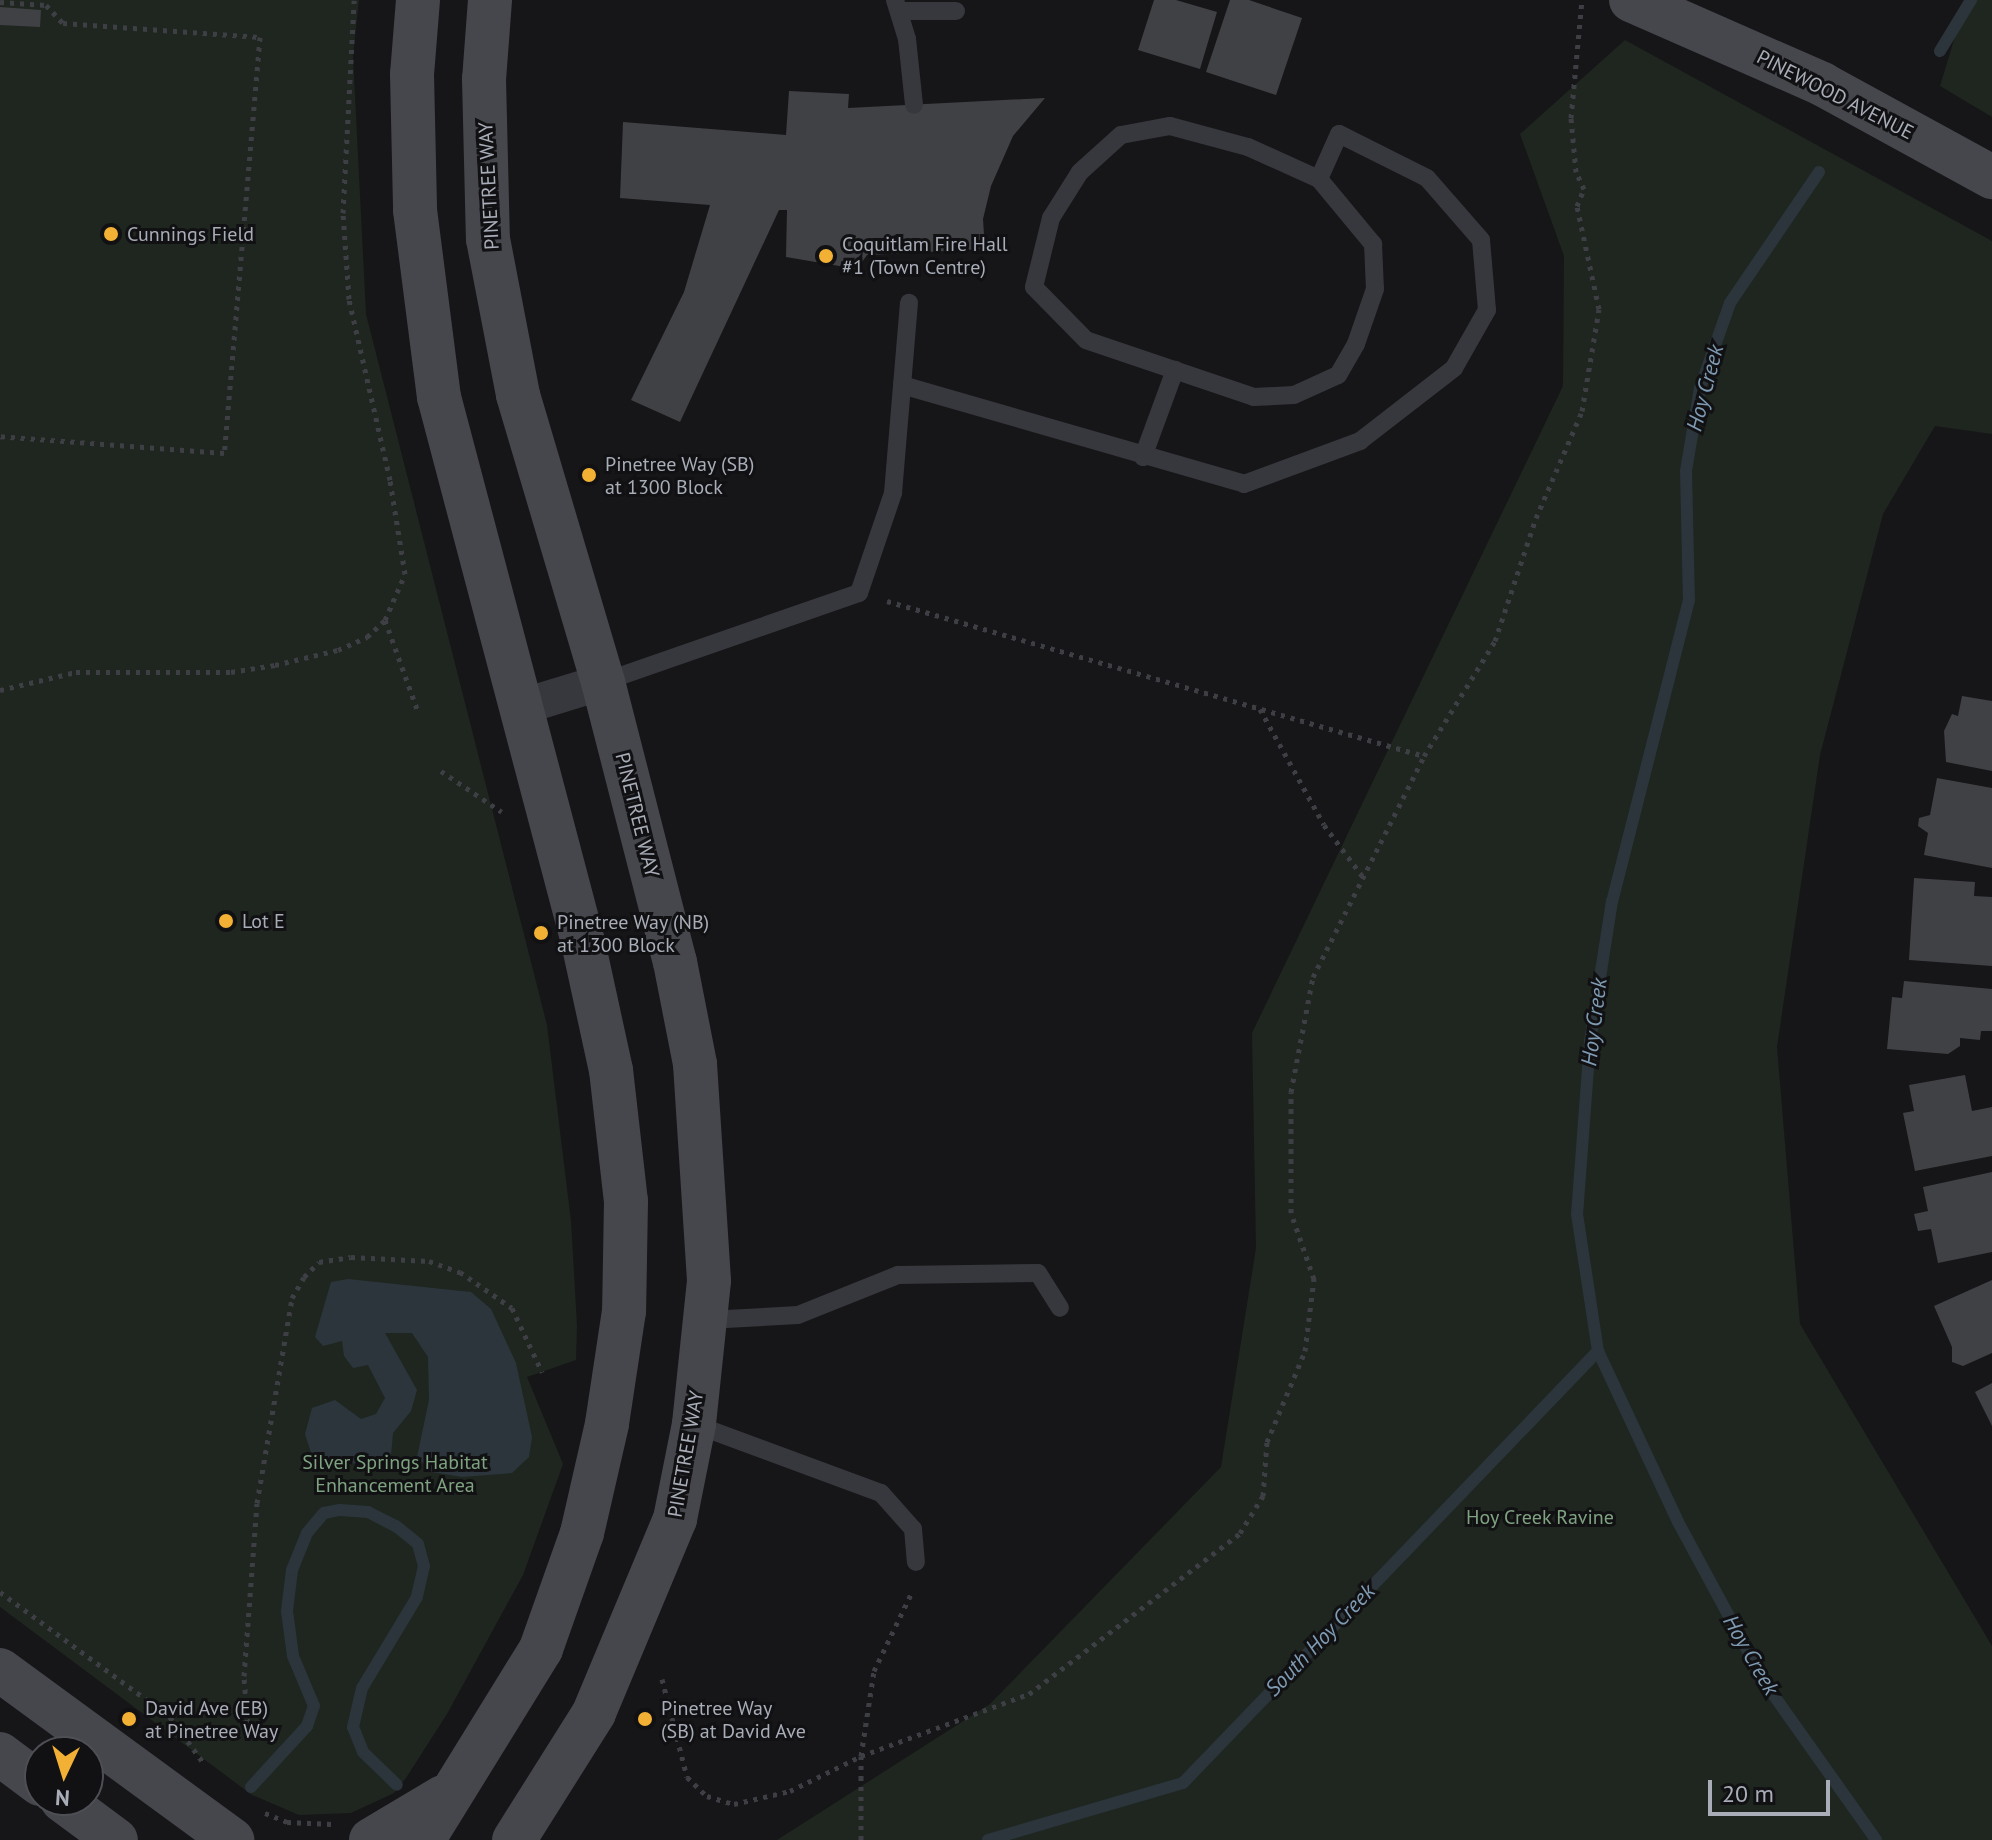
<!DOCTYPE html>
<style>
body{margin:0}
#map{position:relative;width:1992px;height:1840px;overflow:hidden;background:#161618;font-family:"PT Sans",sans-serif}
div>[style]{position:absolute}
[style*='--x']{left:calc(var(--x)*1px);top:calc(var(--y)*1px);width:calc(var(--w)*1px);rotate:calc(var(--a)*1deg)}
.green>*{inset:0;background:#1e261f}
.water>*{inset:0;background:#2c353c}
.stream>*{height:12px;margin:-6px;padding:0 6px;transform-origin:6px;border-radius:6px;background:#2c353c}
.building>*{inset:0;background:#404145}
.path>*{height:5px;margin-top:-2.5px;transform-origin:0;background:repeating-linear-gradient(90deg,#3d3f44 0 4px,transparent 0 10px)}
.lane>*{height:18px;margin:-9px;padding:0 9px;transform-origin:9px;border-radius:9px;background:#37383d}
.street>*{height:36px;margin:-18px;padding:0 18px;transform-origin:18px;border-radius:18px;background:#37383d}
.secondary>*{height:44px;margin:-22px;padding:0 22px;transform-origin:22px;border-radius:22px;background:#45474d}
.dots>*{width:22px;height:22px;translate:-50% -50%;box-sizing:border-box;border:4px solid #111113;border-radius:50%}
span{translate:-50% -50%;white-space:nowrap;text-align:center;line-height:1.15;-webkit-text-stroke:6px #111113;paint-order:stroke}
.street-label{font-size:20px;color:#a8adb8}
.poi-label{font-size:20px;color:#a8adb8}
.left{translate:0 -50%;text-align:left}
.park-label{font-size:20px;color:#7fa381}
.water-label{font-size:22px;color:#7f9bb3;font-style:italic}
.north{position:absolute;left:24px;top:1736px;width:80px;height:80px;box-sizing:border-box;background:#111113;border:2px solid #4d4f55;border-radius:50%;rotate:184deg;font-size:22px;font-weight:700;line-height:32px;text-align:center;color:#a8adb8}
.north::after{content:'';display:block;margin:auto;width:28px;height:36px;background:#f2b134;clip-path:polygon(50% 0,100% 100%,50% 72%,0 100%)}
.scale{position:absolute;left:1708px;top:1780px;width:122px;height:36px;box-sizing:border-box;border:4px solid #a8adb8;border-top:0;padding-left:10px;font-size:24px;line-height:28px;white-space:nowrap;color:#a8adb8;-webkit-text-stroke:6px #111113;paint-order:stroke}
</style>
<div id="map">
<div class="green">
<div style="clip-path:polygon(0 0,359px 0,353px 56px,366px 314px,547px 1025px,571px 1221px,577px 1325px,576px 1360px,527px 1377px,563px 1464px,523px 1575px,447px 1714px,406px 1778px,394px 1793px,351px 1813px,299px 1815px,252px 1795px,0 1607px)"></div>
<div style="clip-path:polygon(1966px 0,1992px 0,1992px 117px,1940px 86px)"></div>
<div style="clip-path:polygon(1625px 40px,1992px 241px,1992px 434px,1935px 426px,1883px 514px,1820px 755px,1777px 1047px,1800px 1324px,1992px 1646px,1992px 1840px,777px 1840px,990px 1704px,1221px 1467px,1256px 1248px,1252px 1033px,1563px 386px,1564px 256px,1520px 134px)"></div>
</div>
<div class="water">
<div style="clip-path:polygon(348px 1279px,471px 1292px,491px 1309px,516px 1363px,532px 1437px,529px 1457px,512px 1473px,462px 1477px,432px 1472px,417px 1457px,429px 1400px,428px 1357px,412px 1333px,385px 1333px,417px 1390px,411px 1411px,393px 1433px,391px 1455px,377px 1466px,313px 1459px,305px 1434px,312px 1408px,335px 1400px,361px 1419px,376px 1414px,385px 1398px,368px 1365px,353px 1368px,344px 1356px,342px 1341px,323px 1346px,315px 1337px,331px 1282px)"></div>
</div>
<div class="stream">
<div style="--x:1940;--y:51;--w:60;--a:-58.7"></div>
<div style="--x:1819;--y:172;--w:158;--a:124.2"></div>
<div style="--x:1730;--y:303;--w:90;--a:109.4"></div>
<div style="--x:1700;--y:388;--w:84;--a:99.6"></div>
<div style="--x:1686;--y:471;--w:129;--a:88.7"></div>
<div style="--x:1689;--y:600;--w:311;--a:104.3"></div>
<div style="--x:1612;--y:901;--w:143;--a:98.9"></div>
<div style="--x:1590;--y:1042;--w:172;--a:94.3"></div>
<div style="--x:1577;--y:1214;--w:139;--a:81.3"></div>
<div style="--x:1598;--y:1351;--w:189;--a:64.9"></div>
<div style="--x:1678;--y:1522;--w:183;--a:61.6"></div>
<div style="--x:1765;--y:1683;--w:192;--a:54.7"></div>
<div style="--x:251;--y:1787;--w:83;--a:-47.4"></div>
<div style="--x:307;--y:1726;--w:21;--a:-71"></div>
<div style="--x:314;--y:1706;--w:54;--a:-112.8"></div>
<div style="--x:293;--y:1656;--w:45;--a:-97.6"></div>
<div style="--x:287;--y:1611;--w:41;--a:-83"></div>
<div style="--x:292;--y:1570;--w:40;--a:-68"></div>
<div style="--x:307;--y:1533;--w:26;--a:-50"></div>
<div style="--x:324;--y:1513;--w:16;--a:-11"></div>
<div style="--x:340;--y:1510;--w:28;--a:4"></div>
<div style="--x:368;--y:1512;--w:31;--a:27"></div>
<div style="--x:396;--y:1526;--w:28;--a:39"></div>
<div style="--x:418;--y:1544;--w:23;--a:75"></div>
<div style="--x:424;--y:1566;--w:32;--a:103"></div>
<div style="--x:417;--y:1597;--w:106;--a:121.1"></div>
<div style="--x:362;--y:1688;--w:40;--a:103"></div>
<div style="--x:353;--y:1727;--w:27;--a:68"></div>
<div style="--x:363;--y:1752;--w:47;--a:44.1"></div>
<div style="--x:988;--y:1840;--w:203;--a:-16.3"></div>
<div style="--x:1183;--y:1783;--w:599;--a:-46.15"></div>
</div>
<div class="building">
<div style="clip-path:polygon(1154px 0,1176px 0,1217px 12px,1200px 69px,1138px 50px)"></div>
<div style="clip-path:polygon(1230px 0,1249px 0,1302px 18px,1276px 95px,1206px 72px)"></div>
<div style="clip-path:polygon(0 7px,41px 10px,40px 27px,0 25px)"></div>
<div style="clip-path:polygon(789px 91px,849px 94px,848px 108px,1045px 98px,1013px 136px,991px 186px,983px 219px,985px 249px,867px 255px,857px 269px,786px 257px,787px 210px,779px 210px,680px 422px,631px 400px,684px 292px,710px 205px,620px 198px,623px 122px,786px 135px)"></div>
<div style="clip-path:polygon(1962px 696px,1992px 701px,1992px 771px,1946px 762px,1944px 731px,1952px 714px,1958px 716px)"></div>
<div style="clip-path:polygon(1937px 778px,1992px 788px,1992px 868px,1924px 855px,1928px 833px,1918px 826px,1919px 818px,1930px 815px)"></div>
<div style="clip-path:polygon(1914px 878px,1975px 882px,1974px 896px,1992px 897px,1992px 966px,1909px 960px)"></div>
<div style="clip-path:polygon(1904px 981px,1992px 989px,1992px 1031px,1981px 1031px,1980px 1040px,1960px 1038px,1960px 1046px,1948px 1054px,1887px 1049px,1892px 997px,1902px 998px)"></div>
<div style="clip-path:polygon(1965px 1075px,1972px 1111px,1992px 1107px,1992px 1156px,1915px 1171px,1903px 1113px,1914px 1111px,1909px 1085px)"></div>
<div style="clip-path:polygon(1992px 1172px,1992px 1252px,1938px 1263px,1931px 1229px,1918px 1231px,1914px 1214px,1928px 1211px,1923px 1187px)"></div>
<div style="clip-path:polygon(1992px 1280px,1992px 1353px,1963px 1366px,1952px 1362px,1952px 1347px,1934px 1306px)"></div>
<div style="clip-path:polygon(1992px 1383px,1992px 1426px,1975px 1392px)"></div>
</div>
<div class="path">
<div style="--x:0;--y:2;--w:46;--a:3.7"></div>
<div style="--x:46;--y:5;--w:25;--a:47"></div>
<div style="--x:63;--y:23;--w:197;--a:4.1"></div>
<div style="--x:260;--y:37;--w:418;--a:94.9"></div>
<div style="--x:224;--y:453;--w:225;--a:-175.7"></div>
<div style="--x:887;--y:601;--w:559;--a:16.1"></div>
<div style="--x:385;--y:620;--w:95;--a:70.2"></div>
<div style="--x:0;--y:690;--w:78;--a:-13.3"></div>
<div style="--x:76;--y:672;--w:155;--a:0"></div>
<div style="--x:231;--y:672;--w:45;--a:-9"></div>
<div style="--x:275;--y:665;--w:65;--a:-13.4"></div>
<div style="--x:338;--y:650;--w:32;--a:-24"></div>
<div style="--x:367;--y:637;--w:25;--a:-43"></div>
<div style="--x:385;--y:620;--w:50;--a:-66.5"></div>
<div style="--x:405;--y:574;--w:95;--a:-99.1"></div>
<div style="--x:390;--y:480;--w:186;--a:-102.8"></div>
<div style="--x:349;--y:299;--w:86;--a:-94"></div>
<div style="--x:343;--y:213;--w:213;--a:-87"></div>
<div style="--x:1260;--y:709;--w:132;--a:61.1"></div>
<div style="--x:1324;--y:825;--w:65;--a:53.1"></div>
<div style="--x:441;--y:771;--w:73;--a:33.9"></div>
<div style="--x:0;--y:1592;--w:211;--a:36.3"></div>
<div style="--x:170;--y:1717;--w:59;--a:53.9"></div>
<div style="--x:662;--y:1679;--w:101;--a:75.7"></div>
<div style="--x:687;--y:1777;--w:28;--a:44"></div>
<div style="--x:707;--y:1796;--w:28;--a:17"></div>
<div style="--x:734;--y:1804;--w:57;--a:-13.1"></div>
<div style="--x:790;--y:1791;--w:79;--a:-26.2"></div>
<div style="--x:861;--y:1756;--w:179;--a:-20.3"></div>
<div style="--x:1029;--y:1694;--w:265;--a:-37.3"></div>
<div style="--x:1240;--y:1533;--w:44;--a:-58.1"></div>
<div style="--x:1263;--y:1496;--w:54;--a:-85.8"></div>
<div style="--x:1267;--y:1442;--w:99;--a:-67.3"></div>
<div style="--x:1305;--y:1351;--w:73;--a:-82.9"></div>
<div style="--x:1314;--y:1279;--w:70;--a:-109.2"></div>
<div style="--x:1291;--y:1213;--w:121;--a:-90"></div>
<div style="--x:1291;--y:1092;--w:117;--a:-79.2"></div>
<div style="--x:1313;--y:977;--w:247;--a:-63.3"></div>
<div style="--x:1424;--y:756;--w:135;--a:-58.3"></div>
<div style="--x:1495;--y:641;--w:130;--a:-71.6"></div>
<div style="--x:1536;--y:518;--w:116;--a:-66.7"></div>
<div style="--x:1582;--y:411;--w:103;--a:-80.5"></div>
<div style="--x:1599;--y:309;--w:105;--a:-102.1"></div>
<div style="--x:1577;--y:206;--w:18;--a:-68"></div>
<div style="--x:1584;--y:189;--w:19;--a:-115"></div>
<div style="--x:1576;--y:172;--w:54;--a:-95.3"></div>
<div style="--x:1571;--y:118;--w:119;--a:-84.7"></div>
<div style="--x:248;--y:1733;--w:57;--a:-94"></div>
<div style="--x:244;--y:1676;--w:173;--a:-85.7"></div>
<div style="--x:257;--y:1503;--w:208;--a:-80.3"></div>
<div style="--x:292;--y:1298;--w:24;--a:-60"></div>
<div style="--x:304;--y:1277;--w:21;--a:-45"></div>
<div style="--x:319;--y:1262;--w:32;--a:-9"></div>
<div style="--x:351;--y:1257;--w:78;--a:2.9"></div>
<div style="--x:429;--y:1261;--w:33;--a:20"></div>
<div style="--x:460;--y:1272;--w:63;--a:34.7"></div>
<div style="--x:512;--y:1308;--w:71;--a:64.9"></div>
<div style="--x:265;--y:1813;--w:24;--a:22"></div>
<div style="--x:287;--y:1822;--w:45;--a:2.5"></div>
<div style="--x:861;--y:1840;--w:84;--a:-90"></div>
<div style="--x:861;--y:1756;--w:86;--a:-81.3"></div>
<div style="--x:874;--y:1671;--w:88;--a:-64.3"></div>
</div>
<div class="lane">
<div style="--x:895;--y:0;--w:41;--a:72.9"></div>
<div style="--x:907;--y:39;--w:66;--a:83.9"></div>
<div style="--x:899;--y:11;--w:57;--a:0"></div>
<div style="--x:1170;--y:126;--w:81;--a:15.1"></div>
<div style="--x:1248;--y:147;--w:78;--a:24.3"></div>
<div style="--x:1319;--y:179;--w:85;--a:50.3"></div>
<div style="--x:1373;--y:244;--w:45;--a:87.5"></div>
<div style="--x:1375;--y:289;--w:58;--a:109.1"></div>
<div style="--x:1356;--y:344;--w:36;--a:120"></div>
<div style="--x:1338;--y:375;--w:48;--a:155.6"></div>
<div style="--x:1294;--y:395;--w:40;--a:177.1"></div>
<div style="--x:1254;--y:397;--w:177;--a:-161.3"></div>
<div style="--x:1086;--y:340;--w:74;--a:-134.5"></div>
<div style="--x:1034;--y:287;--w:71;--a:-76.2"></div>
<div style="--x:1051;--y:218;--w:54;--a:-57.8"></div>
<div style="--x:1080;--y:172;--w:55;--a:-42.1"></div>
<div style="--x:1121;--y:135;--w:50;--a:-10.4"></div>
<div style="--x:902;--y:385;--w:356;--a:16.1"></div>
<div style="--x:1244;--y:484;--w:124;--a:-20.3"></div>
<div style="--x:1360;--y:441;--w:119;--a:-37.8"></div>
<div style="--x:1454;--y:368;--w:67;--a:-60.4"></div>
<div style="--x:1487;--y:310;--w:70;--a:-94.9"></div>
<div style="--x:1481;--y:240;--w:82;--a:-131.1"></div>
<div style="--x:1427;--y:178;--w:98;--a:-153.4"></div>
<div style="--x:1339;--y:134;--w:49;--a:114"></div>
<div style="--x:1143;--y:457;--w:93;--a:-69.8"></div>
<div style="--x:603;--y:682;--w:271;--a:-19.2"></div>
<div style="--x:859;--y:593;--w:106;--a:-71.2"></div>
<div style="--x:893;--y:493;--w:191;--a:-85.2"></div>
<div style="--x:707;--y:1320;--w:91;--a:-3.1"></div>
<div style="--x:798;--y:1315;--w:108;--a:-21.8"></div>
<div style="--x:898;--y:1275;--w:140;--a:-0.8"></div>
<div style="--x:1038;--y:1273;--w:41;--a:57.8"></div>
<div style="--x:694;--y:1424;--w:199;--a:20.3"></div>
<div style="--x:881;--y:1493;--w:48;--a:48.4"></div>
<div style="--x:913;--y:1529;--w:33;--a:85"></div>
</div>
<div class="street">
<div style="--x:521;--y:707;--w:86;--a:-17"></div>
</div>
<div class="secondary">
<div style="--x:418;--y:0;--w:74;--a:94.6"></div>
<div style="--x:412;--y:74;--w:136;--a:88.7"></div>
<div style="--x:415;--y:210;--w:189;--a:82.7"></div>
<div style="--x:439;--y:397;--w:564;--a:75.2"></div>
<div style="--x:583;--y:942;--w:131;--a:77.7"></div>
<div style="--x:611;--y:1070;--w:132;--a:83.5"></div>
<div style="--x:626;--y:1201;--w:110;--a:91"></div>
<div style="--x:624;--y:1311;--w:114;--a:98.6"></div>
<div style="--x:607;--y:1424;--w:112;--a:102.9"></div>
<div style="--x:582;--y:1533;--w:123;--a:109.5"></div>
<div style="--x:541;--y:1649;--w:225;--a:121.7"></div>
<div style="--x:490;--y:0;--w:79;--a:94.3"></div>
<div style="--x:484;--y:79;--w:160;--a:88.6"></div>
<div style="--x:488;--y:239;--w:159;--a:79.1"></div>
<div style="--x:518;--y:395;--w:299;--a:73.5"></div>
<div style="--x:603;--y:682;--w:289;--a:75.6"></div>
<div style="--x:675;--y:962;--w:104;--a:78.9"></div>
<div style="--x:695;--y:1064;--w:217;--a:86.3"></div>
<div style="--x:709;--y:1281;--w:144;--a:96"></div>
<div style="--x:694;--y:1424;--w:97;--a:101.3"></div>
<div style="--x:675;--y:1519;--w:210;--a:112.7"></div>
<div style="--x:594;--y:1713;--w:150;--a:122.2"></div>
<div style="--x:1631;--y:0;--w:209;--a:23.7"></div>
<div style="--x:1822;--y:84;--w:194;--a:28.7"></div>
<div style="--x:0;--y:1670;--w:288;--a:36.2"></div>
<div style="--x:0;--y:1754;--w:50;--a:36.9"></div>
<div style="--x:62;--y:1800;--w:67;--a:36.5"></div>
<div style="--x:371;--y:1840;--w:84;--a:-30.8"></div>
</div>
<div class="dots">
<div style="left:111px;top:234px;background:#f2b134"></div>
<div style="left:826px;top:256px;background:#f2b134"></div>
<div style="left:589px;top:475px;background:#f2b134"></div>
<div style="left:226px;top:921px;background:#f2b134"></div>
<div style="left:541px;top:933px;background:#f2b134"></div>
<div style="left:129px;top:1719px;background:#f2b134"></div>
<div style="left:645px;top:1719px;background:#f2b134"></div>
</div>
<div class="street-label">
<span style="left:1835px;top:95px;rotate:27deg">PINEWOOD AVENUE</span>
<span style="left:489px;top:186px;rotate:-93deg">PINETREE WAY</span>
<span style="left:637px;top:815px;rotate:76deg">PINETREE WAY</span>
<span style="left:686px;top:1454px;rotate:-80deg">PINETREE WAY</span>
</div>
<div class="poi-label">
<span class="left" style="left:127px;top:234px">Cunnings Field</span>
<span class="left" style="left:842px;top:256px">Coquitlam Fire Hall<br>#1 (Town Centre)</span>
<span class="left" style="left:605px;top:476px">Pinetree Way (SB)<br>at 1300 Block</span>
<span class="left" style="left:242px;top:921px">Lot E</span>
<span class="left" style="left:557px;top:934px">Pinetree Way (NB)<br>at 1300 Block</span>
<span class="left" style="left:145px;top:1720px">David Ave (EB)<br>at Pinetree Way</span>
<span class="left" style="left:661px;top:1720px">Pinetree Way<br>(SB) at David Ave</span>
</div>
<div class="park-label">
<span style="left:395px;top:1474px">Silver Springs Habitat<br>Enhancement Area</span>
<span style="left:1540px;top:1517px">Hoy Creek Ravine</span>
</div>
<div class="water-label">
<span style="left:1705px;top:388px;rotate:-75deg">Hoy Creek</span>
<span style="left:1594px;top:1022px;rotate:-83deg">Hoy Creek</span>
<span style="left:1320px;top:1640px;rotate:-46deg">South Hoy Creek</span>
<span style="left:1751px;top:1655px;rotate:60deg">Hoy Creek</span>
</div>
<div class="north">N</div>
<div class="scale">20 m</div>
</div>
